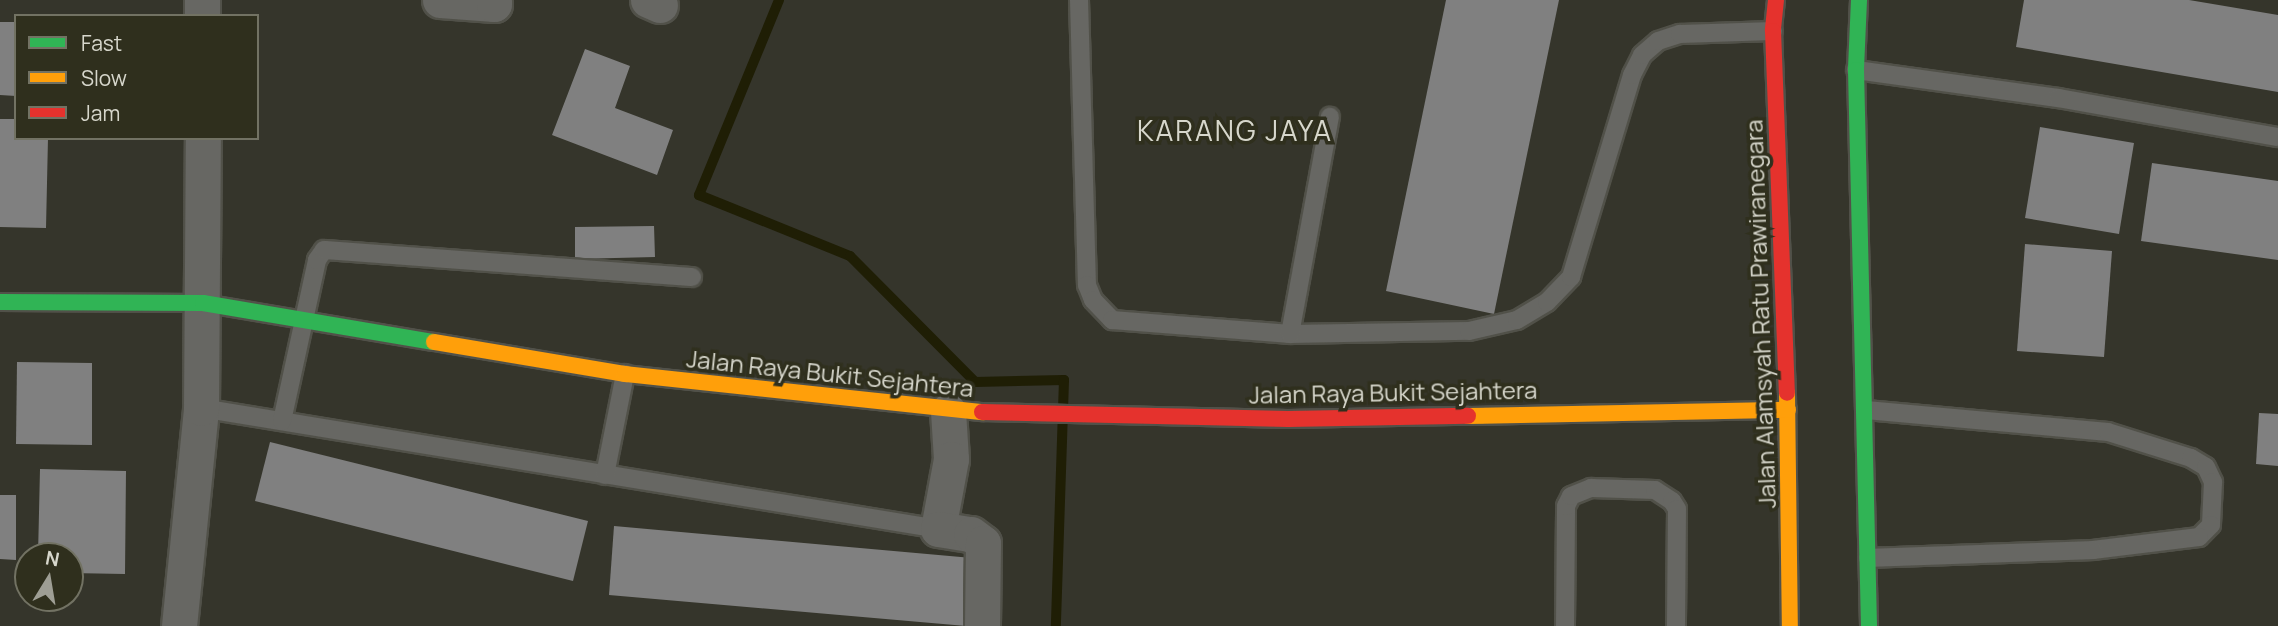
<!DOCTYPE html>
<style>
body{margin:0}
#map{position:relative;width:2278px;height:626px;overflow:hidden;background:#35352b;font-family:Manrope,sans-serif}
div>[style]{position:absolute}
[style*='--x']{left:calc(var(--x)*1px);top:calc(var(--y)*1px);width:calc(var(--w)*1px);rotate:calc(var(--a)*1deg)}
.stream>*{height:10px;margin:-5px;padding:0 5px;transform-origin:5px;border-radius:5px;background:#1f1e05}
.building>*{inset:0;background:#808080}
.roads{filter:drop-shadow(2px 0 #515149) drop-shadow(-2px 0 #515149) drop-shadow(0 2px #515149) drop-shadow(0 -2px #515149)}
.lane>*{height:18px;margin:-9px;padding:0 9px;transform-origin:9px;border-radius:9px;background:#676763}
.street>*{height:35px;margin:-17.5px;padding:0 17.5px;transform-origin:17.5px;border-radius:17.5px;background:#676763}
.fast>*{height:16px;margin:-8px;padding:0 8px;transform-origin:8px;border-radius:8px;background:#30b455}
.slow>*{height:16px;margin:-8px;padding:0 8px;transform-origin:8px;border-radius:8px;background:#ff9f0a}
.jam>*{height:16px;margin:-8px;padding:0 8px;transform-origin:8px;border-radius:8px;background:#e5322d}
span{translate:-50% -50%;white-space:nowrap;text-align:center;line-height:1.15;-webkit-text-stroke:7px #2f2f1d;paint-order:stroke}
.street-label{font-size:24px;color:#d7d7cc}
.quarter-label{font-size:28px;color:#d7d7cc;letter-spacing:2px}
.legend{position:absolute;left:14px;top:14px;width:245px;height:126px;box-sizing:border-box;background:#2f2f1d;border:2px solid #727263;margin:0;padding:9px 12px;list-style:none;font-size:21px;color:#d7d7cc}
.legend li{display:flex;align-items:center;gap:14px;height:35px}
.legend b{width:35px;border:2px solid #727263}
.north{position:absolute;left:14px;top:542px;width:70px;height:70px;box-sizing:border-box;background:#2f2f1d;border:2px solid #727263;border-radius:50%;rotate:11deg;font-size:19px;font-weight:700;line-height:28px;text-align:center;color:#d7d7cc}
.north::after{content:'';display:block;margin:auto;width:24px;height:32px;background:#9e9e94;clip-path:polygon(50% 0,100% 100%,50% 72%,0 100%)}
</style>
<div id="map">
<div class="stream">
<div style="--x:779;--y:0;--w:211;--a:112.3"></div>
<div style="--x:699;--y:195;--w:163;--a:22"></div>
<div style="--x:850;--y:256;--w:177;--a:45.2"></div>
<div style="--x:975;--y:382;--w:89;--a:-1.3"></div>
<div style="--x:1064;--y:380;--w:246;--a:91.9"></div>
</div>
<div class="building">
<div style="clip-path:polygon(1446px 0,1559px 0,1494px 314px,1386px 291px)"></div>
<div style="clip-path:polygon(2024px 0,2189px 0,2278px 15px,2278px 92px,2016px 47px)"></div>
<div style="clip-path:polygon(0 22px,16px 22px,16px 96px,0 95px)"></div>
<div style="clip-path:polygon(585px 49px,630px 66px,615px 108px,673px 130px,657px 175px,552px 135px)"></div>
<div style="clip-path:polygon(0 119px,16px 119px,16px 138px,48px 138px,46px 228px,0 227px)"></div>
<div style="clip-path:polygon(2040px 127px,2134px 143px,2119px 234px,2025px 218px)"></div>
<div style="clip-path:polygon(2152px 163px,2278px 181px,2278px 260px,2141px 241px)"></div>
<div style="clip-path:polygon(654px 226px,655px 257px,575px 259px,575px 227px)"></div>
<div style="clip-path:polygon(2025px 244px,2112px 251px,2104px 357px,2017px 351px)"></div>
<div style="clip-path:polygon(17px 362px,92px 363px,92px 445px,16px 444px)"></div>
<div style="clip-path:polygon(2259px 413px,2278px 414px,2278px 466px,2256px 464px)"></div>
<div style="clip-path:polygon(270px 442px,588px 521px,573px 581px,255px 501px)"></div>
<div style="clip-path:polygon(40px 469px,126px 471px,125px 574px,70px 573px,70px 556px,38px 556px)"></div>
<div style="clip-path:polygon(0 495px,16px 495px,16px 560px,0 559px)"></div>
<div style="clip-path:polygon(614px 526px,972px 558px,966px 626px,609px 595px)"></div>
</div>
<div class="roads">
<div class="lane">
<div style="--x:1079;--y:0;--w:285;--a:88.4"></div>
<div style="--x:1087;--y:285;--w:16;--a:68"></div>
<div style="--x:1093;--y:300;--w:28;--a:46"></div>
<div style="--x:1112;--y:320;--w:179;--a:4.5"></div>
<div style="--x:1290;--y:334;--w:179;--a:-1"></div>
<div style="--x:1469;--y:331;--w:49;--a:-12.9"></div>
<div style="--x:1517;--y:320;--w:35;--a:-31"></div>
<div style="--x:1547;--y:302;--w:35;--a:-46"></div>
<div style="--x:1571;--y:277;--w:211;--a:-73.2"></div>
<div style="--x:1632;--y:75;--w:22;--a:-63"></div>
<div style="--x:1642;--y:55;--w:21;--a:-41"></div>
<div style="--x:1658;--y:41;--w:23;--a:-18"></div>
<div style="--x:1680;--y:34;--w:93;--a:-1.8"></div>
<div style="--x:1856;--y:70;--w:204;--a:7.9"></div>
<div style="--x:2058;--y:98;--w:223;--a:10.1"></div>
<div style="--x:1290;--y:334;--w:221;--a:-79.6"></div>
<div style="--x:201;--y:408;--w:747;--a:9.32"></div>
<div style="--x:1866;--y:410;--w:243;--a:5.2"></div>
<div style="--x:2108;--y:432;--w:87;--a:17.4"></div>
<div style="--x:2191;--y:458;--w:17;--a:31"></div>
<div style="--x:2206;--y:467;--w:17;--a:65"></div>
<div style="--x:2213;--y:482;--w:43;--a:92.7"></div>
<div style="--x:2211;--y:525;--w:17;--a:135"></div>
<div style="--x:2199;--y:537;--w:107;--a:173"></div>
<div style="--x:2093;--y:550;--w:225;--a:178"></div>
<div style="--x:282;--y:421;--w:165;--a:-77.7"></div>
<div style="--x:317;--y:260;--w:12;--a:-55"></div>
<div style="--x:324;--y:250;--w:369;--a:4.2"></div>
<div style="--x:605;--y:475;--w:103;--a:-78.8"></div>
<div style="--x:1565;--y:626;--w:120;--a:-89.5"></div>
<div style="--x:1566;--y:506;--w:11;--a:-63"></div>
<div style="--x:1571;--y:496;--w:22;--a:-22"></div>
<div style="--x:1591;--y:488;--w:64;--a:1.8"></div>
<div style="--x:1655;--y:490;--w:20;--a:33"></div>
<div style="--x:1672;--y:501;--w:9;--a:58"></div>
<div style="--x:1677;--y:509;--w:117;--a:90.5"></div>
</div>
<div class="street">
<div style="--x:202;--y:0;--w:16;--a:90"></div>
<div style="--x:440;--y:0;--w:54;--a:4.2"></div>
<div style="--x:494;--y:4;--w:4;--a:-90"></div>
<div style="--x:648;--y:0;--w:13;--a:23"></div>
<div style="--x:948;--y:411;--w:48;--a:86.4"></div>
<div style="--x:951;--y:459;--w:71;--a:100.5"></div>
<div style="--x:938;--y:529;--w:33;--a:9"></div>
<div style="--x:971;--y:534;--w:15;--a:37"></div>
<div style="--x:983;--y:543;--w:83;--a:90.7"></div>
<div style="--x:179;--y:626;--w:219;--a:-84.2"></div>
<div style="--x:201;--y:408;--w:270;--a:-89.6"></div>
</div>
<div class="fast">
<div style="--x:1859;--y:0;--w:70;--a:92.5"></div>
<div style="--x:1856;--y:70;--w:556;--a:88.66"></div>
<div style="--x:0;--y:302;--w:203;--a:0.3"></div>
<div style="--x:203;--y:303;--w:234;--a:9.6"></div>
</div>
<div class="slow">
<div style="--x:434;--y:342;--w:194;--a:9.5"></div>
<div style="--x:625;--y:374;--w:359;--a:6.1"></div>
<div style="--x:1787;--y:393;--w:233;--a:89.3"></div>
<div style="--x:1468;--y:416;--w:320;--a:-1.1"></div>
</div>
<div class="jam">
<div style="--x:1776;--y:0;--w:31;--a:96"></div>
<div style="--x:1773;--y:31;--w:362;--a:87.8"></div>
<div style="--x:982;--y:412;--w:306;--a:1.3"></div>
<div style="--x:1288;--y:419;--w:180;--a:-1"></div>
</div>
</div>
<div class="street-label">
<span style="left:1760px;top:314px;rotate:-92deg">Jalan Alamsyah Ratu Prawiranegara</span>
<span style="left:830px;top:373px;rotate:6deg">Jalan Raya Bukit Sejahtera</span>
<span style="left:1393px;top:392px;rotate:-1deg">Jalan Raya Bukit Sejahtera</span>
</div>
<div class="quarter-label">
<span style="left:1235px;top:130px">KARANG JAYA</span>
</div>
<ul class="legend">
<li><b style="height:9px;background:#30b455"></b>Fast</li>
<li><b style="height:9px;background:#ff9f0a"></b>Slow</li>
<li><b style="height:9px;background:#e5322d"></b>Jam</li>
</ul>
<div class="north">N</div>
</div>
